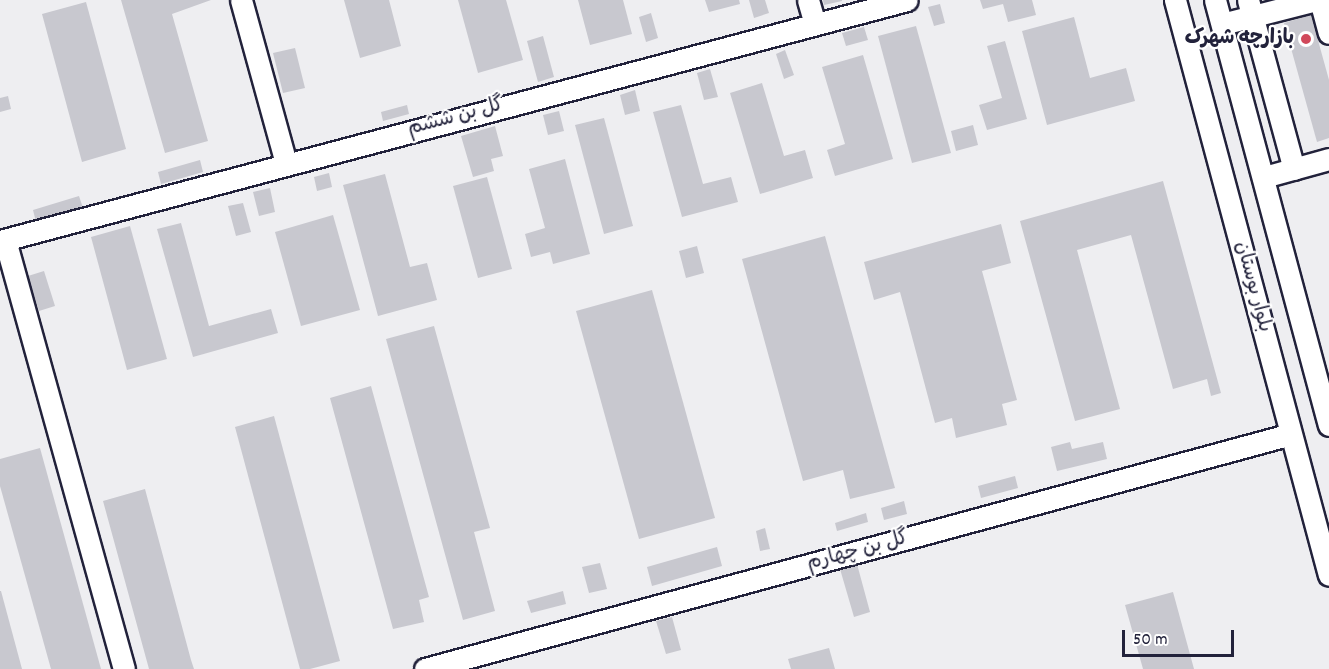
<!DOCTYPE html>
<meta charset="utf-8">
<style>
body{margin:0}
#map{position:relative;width:1329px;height:669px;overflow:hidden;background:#fff;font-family:Dekko,"Playpen Sans Arabic",sans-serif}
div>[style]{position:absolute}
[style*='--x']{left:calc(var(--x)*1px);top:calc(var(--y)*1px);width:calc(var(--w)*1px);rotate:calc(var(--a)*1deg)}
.built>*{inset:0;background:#eeeef1}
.building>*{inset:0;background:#c8c8cf}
.roads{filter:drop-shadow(2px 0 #22223b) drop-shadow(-2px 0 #22223b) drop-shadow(0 2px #22223b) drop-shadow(0 -2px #22223b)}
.minor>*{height:21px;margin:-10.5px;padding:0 10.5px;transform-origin:10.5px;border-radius:10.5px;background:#fff}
.dots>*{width:16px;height:16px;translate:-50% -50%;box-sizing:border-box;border:3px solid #fff;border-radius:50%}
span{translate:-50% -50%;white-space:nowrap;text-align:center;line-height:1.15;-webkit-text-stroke:4.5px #fff;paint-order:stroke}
.poi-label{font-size:20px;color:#22223b;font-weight:700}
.right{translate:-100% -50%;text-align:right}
.street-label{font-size:20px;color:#22223b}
.scale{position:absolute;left:1122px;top:630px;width:112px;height:27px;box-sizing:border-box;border:3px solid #22223b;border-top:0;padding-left:8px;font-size:18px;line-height:21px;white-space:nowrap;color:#22223b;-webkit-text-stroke:4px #fff;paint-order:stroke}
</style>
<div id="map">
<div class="built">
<div style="clip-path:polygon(0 0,1329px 0,1329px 669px,0 669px)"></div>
</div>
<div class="building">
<div style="clip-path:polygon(121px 0,211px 0,172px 14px,208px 141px,165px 153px)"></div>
<div style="clip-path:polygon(344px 0,389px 0,401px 46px,360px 58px)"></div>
<div style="clip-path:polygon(458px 0,506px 0,523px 60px,478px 73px)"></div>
<div style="clip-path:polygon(578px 0,623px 0,632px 34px,590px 45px)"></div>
<div style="clip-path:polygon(705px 0,739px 0,740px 4px,709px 12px)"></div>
<div style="clip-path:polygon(749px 0,765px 0,769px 13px,754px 18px)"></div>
<div style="clip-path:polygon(823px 0,842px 0,842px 1px,824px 5px)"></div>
<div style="clip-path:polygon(980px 0,1032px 0,1036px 15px,1008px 22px,1003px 4px,983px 9px)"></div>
<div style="clip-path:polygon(86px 2px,126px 149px,82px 162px,42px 14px)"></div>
<div style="clip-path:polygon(940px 4px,945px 23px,934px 26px,928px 7px)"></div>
<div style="clip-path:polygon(651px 13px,658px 38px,646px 42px,639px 17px)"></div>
<div style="clip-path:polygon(1311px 15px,1329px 80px,1329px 138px,1317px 142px,1284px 23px)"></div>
<div style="clip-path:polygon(1074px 17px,1090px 78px,1126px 68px,1135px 101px,1047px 125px,1022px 31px)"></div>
<div style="clip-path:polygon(916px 26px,951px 153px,912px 163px,878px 36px)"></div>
<div style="clip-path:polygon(864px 27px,868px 40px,846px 46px,842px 33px)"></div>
<div style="clip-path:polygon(543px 36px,554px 77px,538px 82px,527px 41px)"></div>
<div style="clip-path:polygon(1005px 41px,1027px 119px,987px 130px,979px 105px,1002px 98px,987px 46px)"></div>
<div style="clip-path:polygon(295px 48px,305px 88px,283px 93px,273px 53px)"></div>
<div style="clip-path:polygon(785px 50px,794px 75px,784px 79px,776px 54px)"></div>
<div style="clip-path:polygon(863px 55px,893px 159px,835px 176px,827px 150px,845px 144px,822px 67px)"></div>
<div style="clip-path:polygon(710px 69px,718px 97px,704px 100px,697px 73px)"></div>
<div style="clip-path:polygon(762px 83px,784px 156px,805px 150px,813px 178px,760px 194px,730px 93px)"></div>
<div style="clip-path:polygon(635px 90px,640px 111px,625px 115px,620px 95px)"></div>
<div style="clip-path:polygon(8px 96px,11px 109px,0 112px,0 98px)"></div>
<div style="clip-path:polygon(407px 105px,409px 114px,383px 121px,381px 112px)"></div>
<div style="clip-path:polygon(681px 105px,703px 184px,731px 177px,738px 202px,682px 217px,653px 112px)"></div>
<div style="clip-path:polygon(559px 111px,564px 131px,548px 135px,543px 115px)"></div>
<div style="clip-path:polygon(604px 118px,633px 226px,604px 234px,575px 125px)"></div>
<div style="clip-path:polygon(973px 125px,978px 145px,956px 151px,951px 131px)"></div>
<div style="clip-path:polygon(495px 126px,503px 156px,491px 159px,494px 171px,473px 177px,461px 136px)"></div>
<div style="clip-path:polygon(565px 159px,590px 254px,553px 264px,550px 252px,531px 257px,525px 234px,545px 228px,529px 169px)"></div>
<div style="clip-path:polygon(200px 160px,203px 172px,161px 184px,158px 172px)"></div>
<div style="clip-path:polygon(329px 173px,332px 187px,317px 191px,314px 177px)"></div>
<div style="clip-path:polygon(385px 174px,410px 267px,427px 263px,437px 300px,378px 316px,343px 185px)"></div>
<div style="clip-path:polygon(487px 177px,512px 269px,478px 278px,453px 186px)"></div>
<div style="clip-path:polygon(1163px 181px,1221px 393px,1211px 396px,1207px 379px,1173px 389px,1131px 235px,1077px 250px,1120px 409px,1075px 421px,1020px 221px)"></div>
<div style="clip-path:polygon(270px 188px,275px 212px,259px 216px,253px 192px)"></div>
<div style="clip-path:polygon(79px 196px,83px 208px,36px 222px,33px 210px)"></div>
<div style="clip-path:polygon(243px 203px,251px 232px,236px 236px,228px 206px)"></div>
<div style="clip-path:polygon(333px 215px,360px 310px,301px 326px,275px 232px)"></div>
<div style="clip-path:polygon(181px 223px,209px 326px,271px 309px,278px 333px,193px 357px,157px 229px)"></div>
<div style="clip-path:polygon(1001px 224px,1011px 263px,982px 271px,1017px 400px,1002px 404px,1007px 425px,956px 438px,952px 418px,935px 423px,900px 292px,874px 300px,864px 262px)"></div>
<div style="clip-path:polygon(130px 226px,167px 359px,127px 370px,91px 237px)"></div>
<div style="clip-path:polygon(825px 236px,895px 488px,850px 499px,843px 470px,803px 481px,742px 259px)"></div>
<div style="clip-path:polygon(697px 246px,704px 273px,686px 278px,679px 251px)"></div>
<div style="clip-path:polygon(44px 271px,55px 306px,39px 311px,28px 276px)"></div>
<div style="clip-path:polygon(652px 290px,715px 518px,639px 539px,576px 311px)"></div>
<div style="clip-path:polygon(434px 326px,490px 528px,474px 532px,495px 611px,463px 620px,386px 339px)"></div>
<div style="clip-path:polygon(371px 386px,429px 597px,419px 600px,424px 622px,393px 629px,330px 398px)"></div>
<div style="clip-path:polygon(274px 416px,340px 661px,310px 669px,300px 669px,235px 427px)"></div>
<div style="clip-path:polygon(1070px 442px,1072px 449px,1103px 442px,1107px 459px,1057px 471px,1051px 447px)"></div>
<div style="clip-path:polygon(40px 448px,101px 669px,51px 669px,0 486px,0 459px)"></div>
<div style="clip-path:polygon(1015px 476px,1018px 488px,981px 498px,978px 486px)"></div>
<div style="clip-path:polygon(145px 489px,191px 660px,194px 669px,149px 669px,103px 501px)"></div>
<div style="clip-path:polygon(904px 501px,907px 514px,884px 520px,881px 508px)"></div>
<div style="clip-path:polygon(866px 513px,868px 522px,837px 531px,835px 523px)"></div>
<div style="clip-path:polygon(765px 528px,770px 549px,760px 551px,756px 531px)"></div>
<div style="clip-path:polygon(717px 547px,722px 566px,652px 586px,647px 567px)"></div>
<div style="clip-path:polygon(600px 563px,607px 589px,589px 593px,582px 567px)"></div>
<div style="clip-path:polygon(857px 564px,870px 612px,854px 617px,840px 569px)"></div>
<div style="clip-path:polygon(0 591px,1px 591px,22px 669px,0 669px)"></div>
<div style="clip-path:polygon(563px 591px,566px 604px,531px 613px,527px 601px)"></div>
<div style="clip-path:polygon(1173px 592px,1194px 669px,1143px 669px,1125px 605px)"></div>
<div style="clip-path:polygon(672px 617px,681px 650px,666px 654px,656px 621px)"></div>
<div style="clip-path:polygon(829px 648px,835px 669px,791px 669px,788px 659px)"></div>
</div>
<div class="roads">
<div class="minor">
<div style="--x:241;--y:0;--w:169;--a:74.6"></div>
<div style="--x:808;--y:0;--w:25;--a:74"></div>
<div style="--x:1175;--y:0;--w:595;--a:75.01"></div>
<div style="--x:1215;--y:0;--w:440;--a:75"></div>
<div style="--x:1248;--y:0;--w:175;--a:74.8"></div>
<div style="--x:1320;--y:0;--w:34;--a:75"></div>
<div style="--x:1222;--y:24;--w:97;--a:-14.3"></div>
<div style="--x:1264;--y:177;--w:67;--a:-15.5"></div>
<div style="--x:5;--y:240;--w:445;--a:74.5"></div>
<div style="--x:0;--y:241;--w:938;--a:-14.88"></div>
<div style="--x:425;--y:669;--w:897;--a:-15.18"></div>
</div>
</div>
<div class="dots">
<div style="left:1306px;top:39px;background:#d1495b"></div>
</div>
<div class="poi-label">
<span class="right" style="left:1294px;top:39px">بازارچه شهرک</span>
</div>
<div class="street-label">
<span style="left:456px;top:118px;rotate:-15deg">گل بن ششم</span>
<span style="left:1252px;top:287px;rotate:75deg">بلوار بوستان</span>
<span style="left:858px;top:552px;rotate:-15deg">گل بن چهارم</span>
</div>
<div class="scale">50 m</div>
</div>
